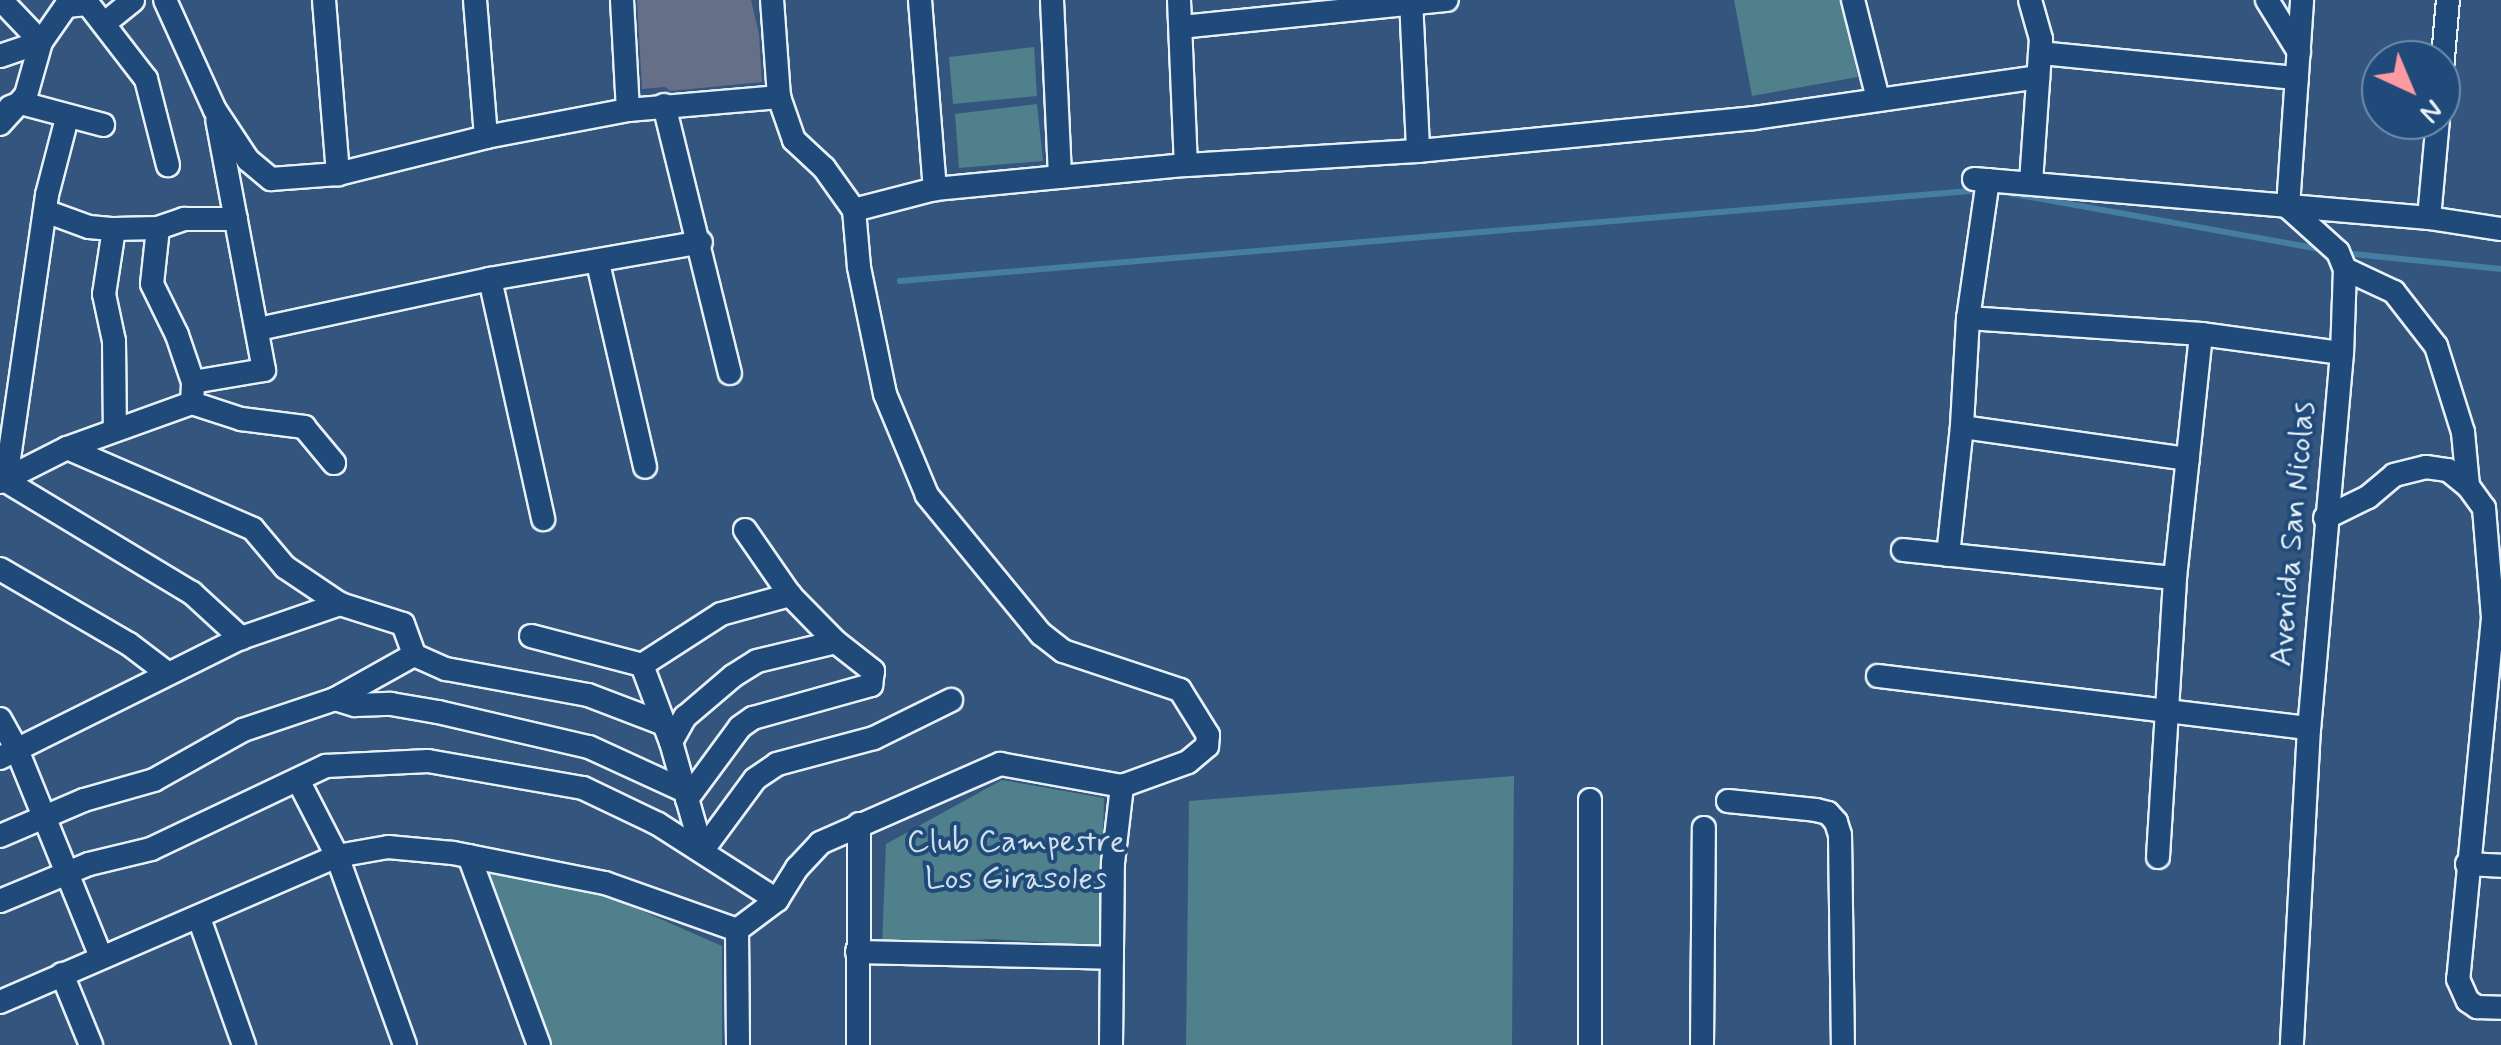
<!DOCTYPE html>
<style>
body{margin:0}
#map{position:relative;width:2501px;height:1045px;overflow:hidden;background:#34557e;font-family:Mynerve,sans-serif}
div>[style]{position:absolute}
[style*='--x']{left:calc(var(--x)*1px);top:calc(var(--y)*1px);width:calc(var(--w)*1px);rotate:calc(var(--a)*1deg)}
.green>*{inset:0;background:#4f808b}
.stream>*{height:6px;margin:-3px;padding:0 3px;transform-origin:3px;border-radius:3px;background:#467da2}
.building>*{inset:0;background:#666f88}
.roads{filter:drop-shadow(2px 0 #e8f1f8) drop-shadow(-2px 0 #e8f1f8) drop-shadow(0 2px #e8f1f8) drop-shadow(0 -2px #e8f1f8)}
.minor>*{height:22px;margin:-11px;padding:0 11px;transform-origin:11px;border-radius:11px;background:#1f4a7a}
span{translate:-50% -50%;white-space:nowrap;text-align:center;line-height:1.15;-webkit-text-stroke:8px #1f4a7a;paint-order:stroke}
.street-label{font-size:32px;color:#e8f1f8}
.park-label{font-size:32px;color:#d1e0e8}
.north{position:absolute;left:2361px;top:40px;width:100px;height:100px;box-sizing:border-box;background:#1f4a7a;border:2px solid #6f8dac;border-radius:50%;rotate:136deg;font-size:28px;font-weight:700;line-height:40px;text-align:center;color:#e8f1f8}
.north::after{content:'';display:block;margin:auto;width:35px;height:45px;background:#ff9aa2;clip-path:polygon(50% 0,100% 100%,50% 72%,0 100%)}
</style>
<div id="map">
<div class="green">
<div style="clip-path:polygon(1734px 0,1840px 0,1858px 77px,1752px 96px)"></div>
<div style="clip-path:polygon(1034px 47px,1037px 96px,953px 104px,949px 57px)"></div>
<div style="clip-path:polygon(1037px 104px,1043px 161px,959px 168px,955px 114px)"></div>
<div style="clip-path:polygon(1514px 776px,1512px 1045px,1186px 1045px,1189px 801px)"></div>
<div style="clip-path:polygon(1002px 780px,1104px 798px,1100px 946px,992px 939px,882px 945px,886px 844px)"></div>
<div style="clip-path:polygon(485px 869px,606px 895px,722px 946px,722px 1045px,549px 1045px)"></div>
</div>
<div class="stream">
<div style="--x:2003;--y:192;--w:328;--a:10.2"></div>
<div style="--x:2343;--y:253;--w:159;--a:5.8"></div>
<div style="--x:900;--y:281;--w:1085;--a:-4.81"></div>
</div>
<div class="building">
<div style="clip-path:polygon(637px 0,751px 0,759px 34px,762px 82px,670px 91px,665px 87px,642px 89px)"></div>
</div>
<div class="roads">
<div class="minor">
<div style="--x:165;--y:0;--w:121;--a:65.6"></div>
<div style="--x:215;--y:110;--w:60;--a:56.6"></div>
<div style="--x:248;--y:160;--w:30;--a:40"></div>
<div style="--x:271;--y:179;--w:67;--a:-4.3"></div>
<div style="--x:338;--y:174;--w:153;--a:-14"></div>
<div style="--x:486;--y:137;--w:145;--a:-10.8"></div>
<div style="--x:628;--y:110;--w:152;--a:-4.9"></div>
<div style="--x:324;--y:0;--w:175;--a:85.4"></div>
<div style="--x:475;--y:0;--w:137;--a:85.4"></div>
<div style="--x:622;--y:0;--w:110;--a:86.9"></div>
<div style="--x:920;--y:0;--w:190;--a:85.5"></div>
<div style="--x:1052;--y:0;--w:177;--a:87.4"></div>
<div style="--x:1179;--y:0;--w:165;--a:87.6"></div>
<div style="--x:1411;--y:0;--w:151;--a:87.3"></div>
<div style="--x:1853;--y:0;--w:102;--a:75.8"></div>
<div style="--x:2030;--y:0;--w:41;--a:74.2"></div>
<div style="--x:2041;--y:39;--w:143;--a:94"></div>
<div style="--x:2267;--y:0;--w:61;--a:58.4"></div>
<div style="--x:88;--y:4;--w:95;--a:52.3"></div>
<div style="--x:146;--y:79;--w:89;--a:75.7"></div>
<div style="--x:105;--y:23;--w:36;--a:-39"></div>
<div style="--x:1181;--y:27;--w:267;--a:-5.8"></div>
<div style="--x:2040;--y:53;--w:258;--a:5.6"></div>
<div style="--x:0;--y:56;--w:43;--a:-18.9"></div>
<div style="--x:41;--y:42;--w:58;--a:-133.6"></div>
<div style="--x:2441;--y:81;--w:81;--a:-85.1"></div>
<div style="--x:664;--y:105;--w:276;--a:76.2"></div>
<div style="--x:10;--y:107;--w:12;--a:-20"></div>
<div style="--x:21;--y:103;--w:85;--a:15"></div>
<div style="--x:67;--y:118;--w:80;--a:104.6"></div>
<div style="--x:47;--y:195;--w:289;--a:98.2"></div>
<div style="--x:6;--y:481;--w:217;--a:31.1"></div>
<div style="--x:192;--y:593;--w:67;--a:42.6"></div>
<div style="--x:0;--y:124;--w:39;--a:-48"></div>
<div style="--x:26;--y:95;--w:55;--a:-74.2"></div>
<div style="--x:41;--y:42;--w:44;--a:-55.2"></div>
<div style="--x:66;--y:6;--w:22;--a:-5"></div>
<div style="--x:1974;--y:179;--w:457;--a:4.9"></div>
<div style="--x:2429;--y:218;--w:73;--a:8.7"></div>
<div style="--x:1988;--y:180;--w:139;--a:98.2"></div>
<div style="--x:1968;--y:318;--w:109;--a:93.2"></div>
<div style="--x:1962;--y:427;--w:228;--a:8.1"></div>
<div style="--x:2288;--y:207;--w:67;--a:42"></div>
<div style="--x:2338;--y:252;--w:18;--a:68"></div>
<div style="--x:2345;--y:269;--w:84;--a:92"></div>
<div style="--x:2342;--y:353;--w:376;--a:95"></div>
<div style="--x:2309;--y:728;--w:317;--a:93.1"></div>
<div style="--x:2288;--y:207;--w:207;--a:-86.1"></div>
<div style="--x:854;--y:210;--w:84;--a:-14.5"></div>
<div style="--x:935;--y:189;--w:252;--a:-5.5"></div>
<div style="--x:1186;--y:165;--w:232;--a:-3.5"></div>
<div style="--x:1418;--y:151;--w:338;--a:-5.6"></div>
<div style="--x:1754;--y:118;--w:287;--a:-8.2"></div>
<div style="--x:45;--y:211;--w:47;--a:20"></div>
<div style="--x:89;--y:227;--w:25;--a:5"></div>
<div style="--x:114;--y:229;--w:44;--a:-1.3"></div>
<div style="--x:158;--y:228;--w:28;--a:-19"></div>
<div style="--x:184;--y:219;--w:52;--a:0"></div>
<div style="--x:2429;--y:218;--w:98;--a:-84.8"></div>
<div style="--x:158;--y:228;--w:56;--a:96.1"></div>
<div style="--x:152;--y:284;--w:57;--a:63.9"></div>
<div style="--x:177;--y:335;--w:50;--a:71.2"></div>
<div style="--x:114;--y:229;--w:66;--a:98.7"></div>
<div style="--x:104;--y:294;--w:48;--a:78"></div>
<div style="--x:114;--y:341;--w:89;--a:89.4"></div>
<div style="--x:598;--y:263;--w:209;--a:77"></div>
<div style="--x:2345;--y:269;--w:54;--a:25.1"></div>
<div style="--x:2394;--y:292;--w:68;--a:52.1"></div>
<div style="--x:2436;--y:346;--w:90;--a:72.6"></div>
<div style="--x:2463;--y:432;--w:54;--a:84.7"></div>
<div style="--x:490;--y:279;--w:246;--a:77.5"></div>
<div style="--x:1968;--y:318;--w:234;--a:3.9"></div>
<div style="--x:2201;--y:334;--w:142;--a:7.7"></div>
<div style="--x:259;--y:329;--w:236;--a:-12.2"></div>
<div style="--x:490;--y:279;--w:214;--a:-9.9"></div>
<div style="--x:192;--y:403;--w:52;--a:18.1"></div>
<div style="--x:241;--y:419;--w:64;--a:7.2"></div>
<div style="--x:304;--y:427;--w:47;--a:50.2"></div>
<div style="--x:67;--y:448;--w:203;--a:23.5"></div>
<div style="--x:253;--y:529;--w:50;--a:49.9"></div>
<div style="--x:285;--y:567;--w:66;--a:33.9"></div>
<div style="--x:340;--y:604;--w:66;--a:17.6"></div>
<div style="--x:403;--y:624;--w:33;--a:70"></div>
<div style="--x:0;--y:482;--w:75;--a:-26.9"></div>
<div style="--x:67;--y:448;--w:133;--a:-19.8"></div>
<div style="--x:192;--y:403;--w:21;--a:-87"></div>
<div style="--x:193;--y:382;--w:72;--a:-9.6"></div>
<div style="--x:264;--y:370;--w:254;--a:-100.6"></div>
<div style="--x:2325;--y:518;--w:48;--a:-26"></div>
<div style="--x:2368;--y:497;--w:34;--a:-40"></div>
<div style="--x:2394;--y:475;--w:33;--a:-14"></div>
<div style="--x:2426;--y:467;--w:22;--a:8"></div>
<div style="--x:2448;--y:470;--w:26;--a:39"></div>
<div style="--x:2468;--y:486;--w:27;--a:54"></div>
<div style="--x:2484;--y:508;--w:110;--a:85.3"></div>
<div style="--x:2493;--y:618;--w:363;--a:95.5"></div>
<div style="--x:2458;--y:979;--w:24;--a:66"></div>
<div style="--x:2468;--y:1001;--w:11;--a:34"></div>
<div style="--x:2477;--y:1007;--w:24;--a:2"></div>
<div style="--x:1903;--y:550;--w:273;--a:5.9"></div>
<div style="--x:1948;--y:555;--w:129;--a:-83.8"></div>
<div style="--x:0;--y:569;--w:149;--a:30.2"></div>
<div style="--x:129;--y:644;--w:48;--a:37.3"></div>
<div style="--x:531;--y:636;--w:115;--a:14.6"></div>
<div style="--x:642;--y:665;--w:94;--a:-32.8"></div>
<div style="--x:721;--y:614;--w:72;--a:-15.4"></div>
<div style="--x:642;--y:665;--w:82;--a:69.4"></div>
<div style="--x:671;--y:742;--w:113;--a:74.1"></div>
<div style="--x:1878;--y:676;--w:434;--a:6.9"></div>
<div style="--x:335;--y:699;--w:90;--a:-29.1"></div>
<div style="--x:414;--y:655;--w:35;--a:24"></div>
<div style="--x:446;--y:669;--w:144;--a:10.4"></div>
<div style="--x:588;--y:695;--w:81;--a:20.9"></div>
<div style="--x:0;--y:719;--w:35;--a:61"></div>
<div style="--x:17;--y:750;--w:223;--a:67.9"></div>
<div style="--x:671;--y:742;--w:29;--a:-61"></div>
<div style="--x:685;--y:717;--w:63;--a:-40.5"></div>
<div style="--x:733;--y:676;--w:28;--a:-32"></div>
<div style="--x:757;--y:661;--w:81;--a:-13.5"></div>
<div style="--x:836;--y:642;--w:66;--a:-134.4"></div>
<div style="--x:790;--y:595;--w:79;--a:-124.7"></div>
<div style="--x:0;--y:758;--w:269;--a:-26.5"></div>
<div style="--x:241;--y:638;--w:105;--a:-19"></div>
<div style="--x:299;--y:782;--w:83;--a:62.8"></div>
<div style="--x:337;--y:856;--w:201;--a:70.2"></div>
<div style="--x:687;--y:799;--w:89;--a:-53.6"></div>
<div style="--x:740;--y:727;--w:16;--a:-35"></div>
<div style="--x:753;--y:718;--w:123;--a:-15.6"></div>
<div style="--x:871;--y:685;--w:14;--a:-82"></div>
<div style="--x:873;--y:671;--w:47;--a:-141.9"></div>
<div style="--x:1590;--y:800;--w:245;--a:90"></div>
<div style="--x:1728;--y:801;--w:88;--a:5.8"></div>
<div style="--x:1816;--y:810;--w:12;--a:14"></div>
<div style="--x:1828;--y:813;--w:12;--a:48"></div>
<div style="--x:1836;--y:822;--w:14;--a:73"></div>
<div style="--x:1840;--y:835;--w:210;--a:89.2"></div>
<div style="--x:0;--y:836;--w:91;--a:-23.2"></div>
<div style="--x:84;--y:800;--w:73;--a:-15.9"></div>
<div style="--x:154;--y:780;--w:102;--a:-29.3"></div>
<div style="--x:243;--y:730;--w:97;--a:-18.6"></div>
<div style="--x:335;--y:699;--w:21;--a:17"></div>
<div style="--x:355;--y:705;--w:36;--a:-2"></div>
<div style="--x:391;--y:704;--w:48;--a:9.7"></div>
<div style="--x:438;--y:712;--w:155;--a:13.1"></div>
<div style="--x:589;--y:747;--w:103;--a:24.6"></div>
<div style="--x:702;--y:851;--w:89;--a:-53.6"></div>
<div style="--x:755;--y:779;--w:27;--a:-34"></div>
<div style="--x:777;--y:764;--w:100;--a:-15"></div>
<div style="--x:874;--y:738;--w:86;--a:-26.3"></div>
<div style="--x:469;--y:856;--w:202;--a:69.7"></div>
<div style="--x:2158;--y:857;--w:280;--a:-86.5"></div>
<div style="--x:2175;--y:578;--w:245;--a:-83.9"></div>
<div style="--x:2467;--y:864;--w:34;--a:3"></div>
<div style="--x:0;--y:901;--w:96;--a:-22.6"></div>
<div style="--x:89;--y:864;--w:64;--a:-13.6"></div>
<div style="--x:151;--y:849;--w:194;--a:-25.4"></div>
<div style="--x:326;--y:766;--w:102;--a:-2.8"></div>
<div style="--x:428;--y:761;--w:157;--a:9.9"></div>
<div style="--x:583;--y:788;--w:83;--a:25.6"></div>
<div style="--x:658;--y:824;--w:141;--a:32.6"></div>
<div style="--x:199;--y:918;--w:135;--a:70.5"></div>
<div style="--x:737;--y:930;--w:115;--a:89.5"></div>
<div style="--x:857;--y:952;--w:255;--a:1.3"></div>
<div style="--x:62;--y:974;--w:77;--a:67.8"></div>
<div style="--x:0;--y:1002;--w:367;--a:-23.4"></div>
<div style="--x:337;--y:856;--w:52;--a:-10"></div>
<div style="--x:388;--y:847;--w:65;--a:5.3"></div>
<div style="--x:453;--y:853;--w:155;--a:11.2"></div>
<div style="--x:605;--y:883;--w:140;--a:19.6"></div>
<div style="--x:737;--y:930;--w:50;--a:-36.9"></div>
<div style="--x:777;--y:900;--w:38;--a:-58"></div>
<div style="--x:797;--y:868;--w:34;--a:-47"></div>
<div style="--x:820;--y:843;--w:197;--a:-23.7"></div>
<div style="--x:1000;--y:764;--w:124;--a:10.2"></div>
<div style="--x:1122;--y:786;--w:70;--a:-20"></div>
<div style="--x:1188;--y:762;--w:25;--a:-40"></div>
<div style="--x:1207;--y:746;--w:11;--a:-85"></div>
<div style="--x:1208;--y:735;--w:53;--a:-121.9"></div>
<div style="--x:1180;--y:690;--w:123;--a:-161.6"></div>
<div style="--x:1063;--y:651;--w:28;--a:-142"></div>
<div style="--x:1041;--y:634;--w:180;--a:-129.4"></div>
<div style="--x:927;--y:495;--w:109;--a:-112.6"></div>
<div style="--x:885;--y:394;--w:130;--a:-101.6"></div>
<div style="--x:859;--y:267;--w:57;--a:-95"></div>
<div style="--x:854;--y:210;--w:52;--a:-125.5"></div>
<div style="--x:824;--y:168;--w:41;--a:-137"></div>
<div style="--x:794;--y:140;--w:46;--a:-109.2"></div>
<div style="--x:779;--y:97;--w:97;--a:-94.1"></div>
<div style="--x:858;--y:1045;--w:221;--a:-89.7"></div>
<div style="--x:1111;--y:1045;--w:182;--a:-89.4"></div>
<div style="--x:1113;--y:863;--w:78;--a:-83.3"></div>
<div style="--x:1702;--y:1045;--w:217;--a:-89.5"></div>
</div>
</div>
<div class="street-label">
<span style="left:2293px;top:534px;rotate:-85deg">Avenida San Nicolas</span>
</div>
<div class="park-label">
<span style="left:1016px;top:861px">Club Campestre<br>Los Girasoles</span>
</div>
<div class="north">N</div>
</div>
